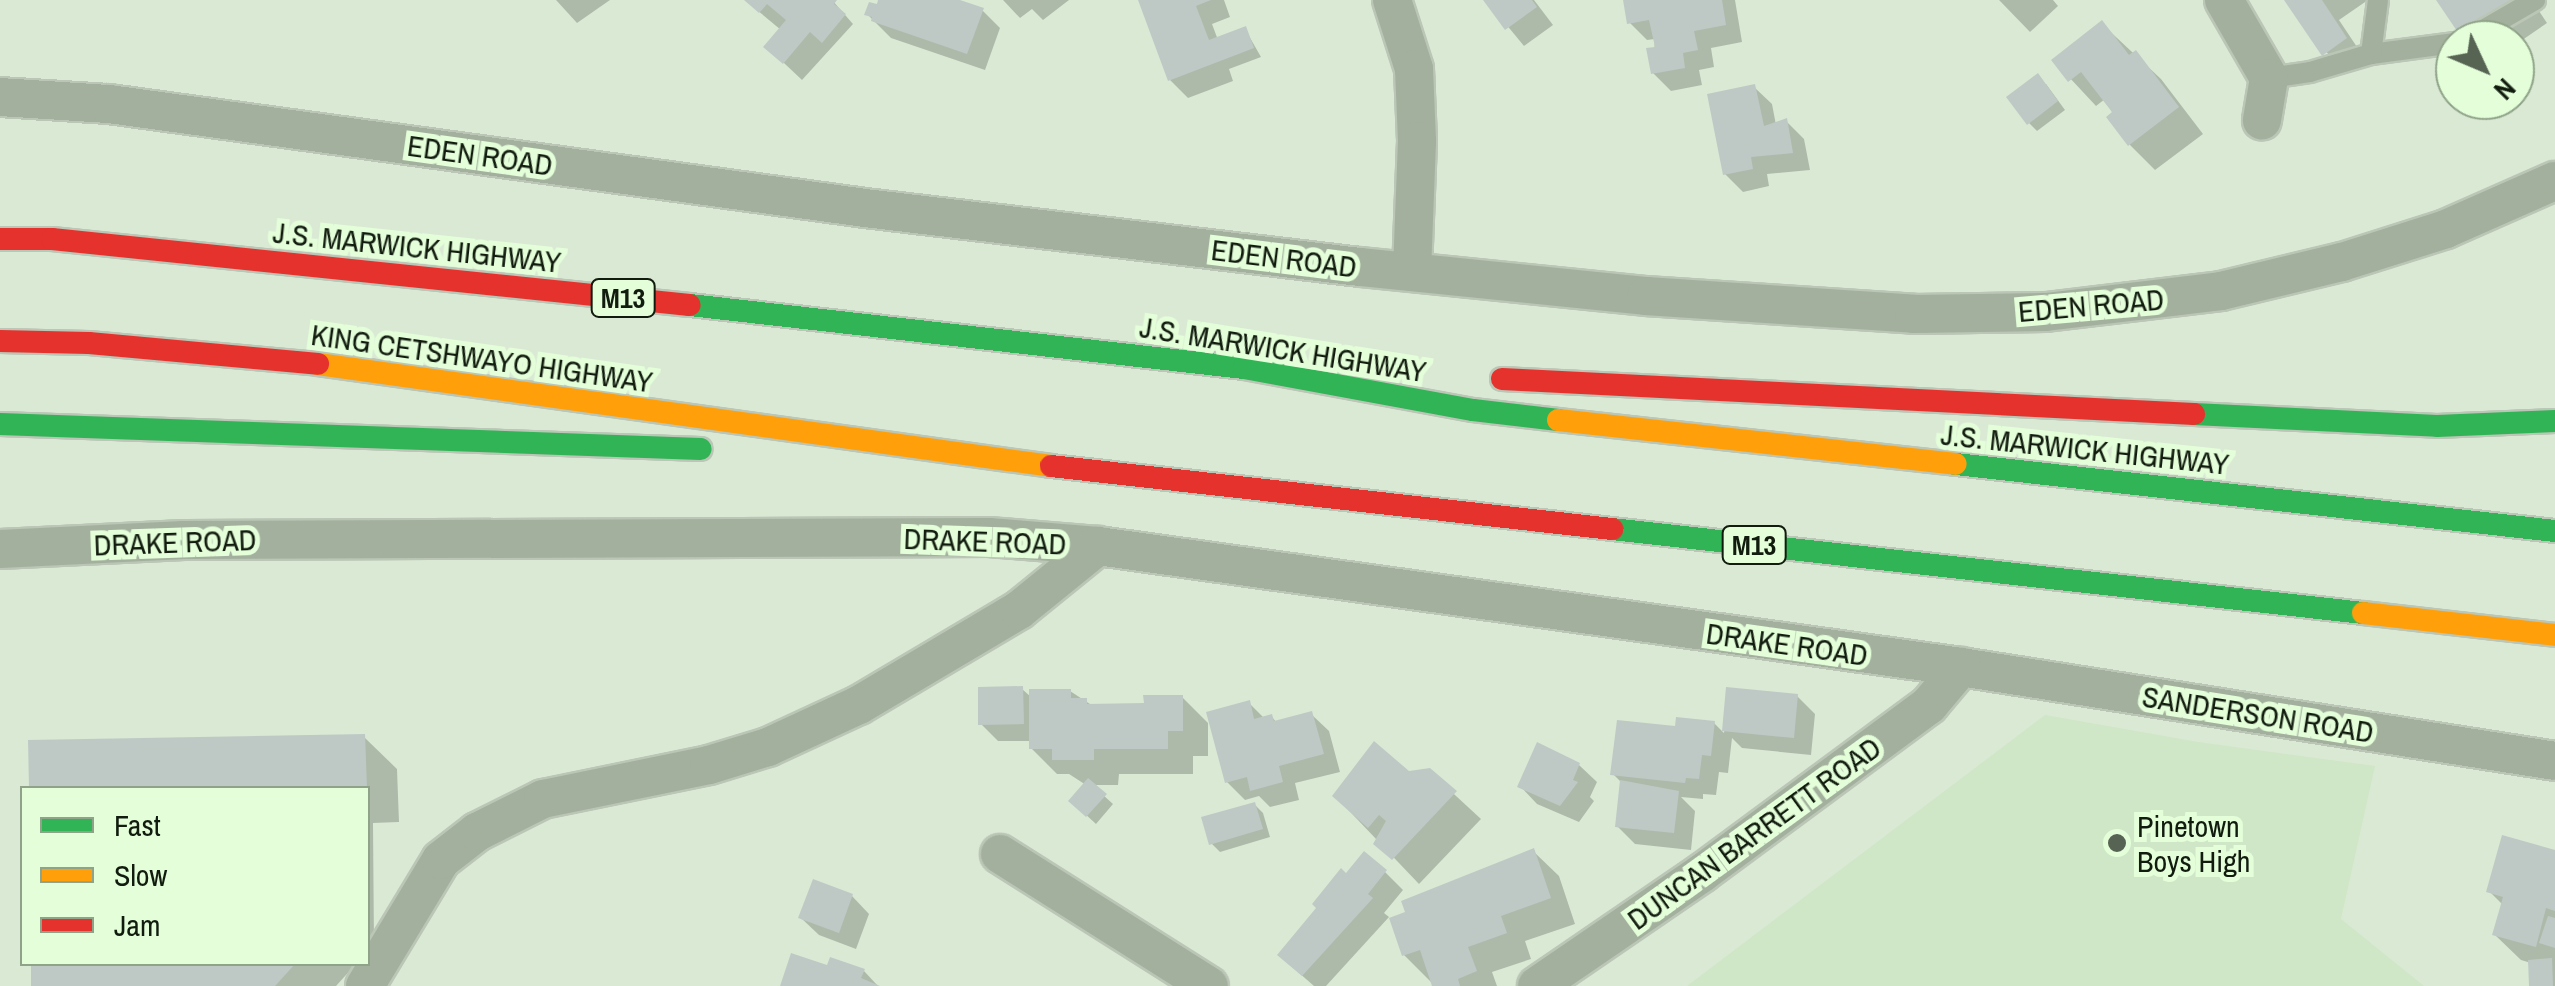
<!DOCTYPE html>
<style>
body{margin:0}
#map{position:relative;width:2555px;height:986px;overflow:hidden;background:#dae9d4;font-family:"Archivo Narrow",sans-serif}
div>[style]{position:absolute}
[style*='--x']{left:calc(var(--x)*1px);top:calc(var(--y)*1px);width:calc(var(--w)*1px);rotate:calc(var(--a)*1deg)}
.built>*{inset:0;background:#cfe7c6}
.shadow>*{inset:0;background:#0003}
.building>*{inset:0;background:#bec9c6}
.roads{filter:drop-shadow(2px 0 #bbc6b6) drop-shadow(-2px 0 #bbc6b6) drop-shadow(0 2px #bbc6b6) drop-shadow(0 -2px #bbc6b6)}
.lane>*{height:20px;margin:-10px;padding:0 10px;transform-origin:10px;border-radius:10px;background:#a2b09d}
.street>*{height:38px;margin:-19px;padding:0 19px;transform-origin:19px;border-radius:19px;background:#a2b09d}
.fast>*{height:22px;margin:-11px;padding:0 11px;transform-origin:11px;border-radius:11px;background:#30b455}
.slow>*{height:22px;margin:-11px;padding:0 11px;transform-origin:11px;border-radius:11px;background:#ff9f0a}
.jam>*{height:22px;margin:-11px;padding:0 11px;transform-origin:11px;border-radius:11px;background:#e5322d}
.dots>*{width:28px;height:28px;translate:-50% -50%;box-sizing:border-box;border:5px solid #e3fed9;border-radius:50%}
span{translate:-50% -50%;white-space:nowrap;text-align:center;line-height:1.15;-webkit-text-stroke:10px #e3fed9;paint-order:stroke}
.shield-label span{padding:2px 8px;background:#e3fed9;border:2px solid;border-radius:8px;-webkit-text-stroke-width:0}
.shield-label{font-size:28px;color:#111b0e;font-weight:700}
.street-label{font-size:30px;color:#111b0e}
.poi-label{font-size:30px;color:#111b0e}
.left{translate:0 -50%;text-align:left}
.legend{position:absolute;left:20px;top:786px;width:350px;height:180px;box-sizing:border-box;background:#e3fed9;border:2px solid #8fa388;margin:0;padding:12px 18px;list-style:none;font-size:30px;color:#111b0e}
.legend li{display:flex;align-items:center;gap:20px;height:50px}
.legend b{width:50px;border:2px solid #8fa388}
.north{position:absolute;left:2435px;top:20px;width:100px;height:100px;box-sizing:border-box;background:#e3fed9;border:2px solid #8fa388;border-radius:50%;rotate:134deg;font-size:28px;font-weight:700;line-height:40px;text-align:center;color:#111b0e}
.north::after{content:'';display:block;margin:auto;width:35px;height:45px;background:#576353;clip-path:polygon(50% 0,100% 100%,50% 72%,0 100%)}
</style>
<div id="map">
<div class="built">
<div style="clip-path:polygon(2045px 715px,2198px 742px,2375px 766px,2341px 919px,2424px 986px,1687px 986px)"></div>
</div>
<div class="shadow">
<div style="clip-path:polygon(556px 0,610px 0,577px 23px)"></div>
<div style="clip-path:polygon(745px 0,832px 0,853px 24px,802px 80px,767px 47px,781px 30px)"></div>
<div style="clip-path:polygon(881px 0,953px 0,982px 10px,1000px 28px,985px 70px,891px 38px,867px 14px)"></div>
<div style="clip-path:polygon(1003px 0,1069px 0,1043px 20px,1032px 9px,1020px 18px)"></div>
<div style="clip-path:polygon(1145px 0,1224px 0,1230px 17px,1212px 24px,1218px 40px,1245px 29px,1261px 57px,1229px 69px,1233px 81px,1188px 98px,1170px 80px)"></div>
<div style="clip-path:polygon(1486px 0,1534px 0,1553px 25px,1524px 46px)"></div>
<div style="clip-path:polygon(1628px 0,1735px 0,1742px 42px,1711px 48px,1714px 67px,1699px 70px,1702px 85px,1671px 91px,1653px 73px,1655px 39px,1647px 40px,1630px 23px)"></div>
<div style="clip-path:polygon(1999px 0,2053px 0,2058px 6px,2030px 32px)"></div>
<div style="clip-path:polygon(2287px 0,2368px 0,2339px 20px,2363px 56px,2341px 71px)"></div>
<div style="clip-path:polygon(2439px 0,2535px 5px,2547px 23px,2515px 45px,2515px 40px,2469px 40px)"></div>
<div style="clip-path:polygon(2102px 24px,2161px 79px,2203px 134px,2155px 170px,2130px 145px,2105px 99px,2096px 106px,2054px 61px)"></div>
<div style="clip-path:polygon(2046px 84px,2065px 110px,2037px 131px,2029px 123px)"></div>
<div style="clip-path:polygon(1754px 87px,1772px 104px,1776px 125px,1786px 121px,1804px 139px,1810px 170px,1767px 174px,1769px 186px,1743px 192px,1725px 174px)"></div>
<div style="clip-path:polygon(1022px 689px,1031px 697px,1070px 691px,1093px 706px,1146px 706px,1182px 697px,1208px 723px,1208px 756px,1193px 756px,1193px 774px,1119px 774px,1118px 785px,1092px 785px,1113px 804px,1096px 824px,1071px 801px,1086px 785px,1069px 774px,1057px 774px,1031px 748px,1031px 741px,998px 741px,981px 724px)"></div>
<div style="clip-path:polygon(1729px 689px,1797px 696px,1815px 714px,1811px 755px,1742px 748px,1732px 738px,1728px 773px,1719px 772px,1716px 795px,1703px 794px,1703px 799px,1681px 797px,1695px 811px,1691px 850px,1635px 844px,1617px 826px,1622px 783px,1613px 774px,1677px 729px,1714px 723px,1724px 733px)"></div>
<div style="clip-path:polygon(1249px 703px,1265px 719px,1272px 717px,1277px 723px,1311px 714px,1329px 731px,1340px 772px,1295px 783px,1299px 800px,1270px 807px,1259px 796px,1245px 800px,1227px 782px)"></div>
<div style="clip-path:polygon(364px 737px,397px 769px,399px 822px,373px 823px,374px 944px,368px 951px,368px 788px,31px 788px,31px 742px)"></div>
<div style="clip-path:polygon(1579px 765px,1597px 782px,1590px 797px,1594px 801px,1579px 822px,1537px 804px,1520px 786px)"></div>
<div style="clip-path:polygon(1429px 771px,1481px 819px,1419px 884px,1335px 796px)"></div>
<div style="clip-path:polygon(1254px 804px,1263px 813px,1270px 837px,1220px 852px,1211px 843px)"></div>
<div style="clip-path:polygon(1533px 851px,1559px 876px,1575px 924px,1525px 941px,1531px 959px,1492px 972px,1497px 986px,1435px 986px,1404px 955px)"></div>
<div style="clip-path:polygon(2555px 852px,2555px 986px,2532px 986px,2531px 963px,2521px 960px,2495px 935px,2503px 905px,2489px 891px)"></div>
<div style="clip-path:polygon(1385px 872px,1403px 890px,1384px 913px,1389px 917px,1326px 986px,1314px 986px,1298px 972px,1319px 908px,1347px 876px)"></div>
<div style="clip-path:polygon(852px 896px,869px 914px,856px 949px,819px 935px,801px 918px)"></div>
<div style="clip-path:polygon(33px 964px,356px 964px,336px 986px,34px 986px)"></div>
<div style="clip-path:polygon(828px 968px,864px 971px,878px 986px,782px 986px)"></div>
</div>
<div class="building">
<div style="clip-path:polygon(744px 0,837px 0,834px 4px,846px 14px,822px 43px,810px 32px,783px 64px,763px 47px,786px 20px,767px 4px,759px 13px)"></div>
<div style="clip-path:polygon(878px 0,960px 0,984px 8px,967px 54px,871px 21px,872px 17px,864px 15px,869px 2px,877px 4px)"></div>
<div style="clip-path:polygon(1138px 0,1211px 0,1196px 6px,1209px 40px,1246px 26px,1254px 48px,1168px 81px)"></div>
<div style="clip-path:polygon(1483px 0,1532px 0,1537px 7px,1505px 30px)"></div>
<div style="clip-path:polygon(1623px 0,1722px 0,1726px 25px,1694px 31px,1698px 50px,1683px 53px,1685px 68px,1651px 74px,1646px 48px,1655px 47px,1649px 20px,1627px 24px)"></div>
<div style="clip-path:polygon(2284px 0,2322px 0,2347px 38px,2322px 56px)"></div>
<div style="clip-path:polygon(2436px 0,2518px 0,2459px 34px)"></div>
<div style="clip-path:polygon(2102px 20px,2129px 55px,2136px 50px,2179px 107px,2128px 146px,2106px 117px,2112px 112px,2081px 72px,2068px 82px,2051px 60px)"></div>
<div style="clip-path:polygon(2038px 73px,2058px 101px,2027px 125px,2006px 97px)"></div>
<div style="clip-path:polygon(1755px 84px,1764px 126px,1787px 118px,1793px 153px,1751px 157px,1753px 169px,1723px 175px,1707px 94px)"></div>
<div style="clip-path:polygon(1023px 686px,1024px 724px,978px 725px,978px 687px)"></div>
<div style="clip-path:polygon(1726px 687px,1798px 694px,1794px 738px,1722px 731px)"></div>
<div style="clip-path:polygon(1029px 689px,1071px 689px,1071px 698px,1087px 698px,1087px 704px,1144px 703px,1143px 695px,1183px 695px,1183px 731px,1168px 731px,1168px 749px,1094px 749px,1094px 760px,1052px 760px,1052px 749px,1029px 749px)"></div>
<div style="clip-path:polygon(1250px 700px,1254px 719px,1272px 714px,1274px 721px,1312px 711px,1324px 754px,1279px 766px,1283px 782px,1250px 791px,1247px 777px,1225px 783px,1206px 712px)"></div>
<div style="clip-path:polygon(1676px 717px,1715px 721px,1711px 756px,1702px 755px,1699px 779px,1686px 778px,1685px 783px,1610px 775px,1617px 720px,1675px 726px)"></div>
<div style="clip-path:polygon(365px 734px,367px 788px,29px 788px,28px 740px)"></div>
<div style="clip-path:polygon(1374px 741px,1409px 771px,1430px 768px,1457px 791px,1392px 860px,1373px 844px,1386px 821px,1379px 815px,1368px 828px,1332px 796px)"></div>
<div style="clip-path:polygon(1537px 742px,1580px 763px,1573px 780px,1578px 782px,1560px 806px,1517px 787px)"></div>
<div style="clip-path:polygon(1088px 778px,1107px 794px,1086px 817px,1068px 801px)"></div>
<div style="clip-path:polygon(1620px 780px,1679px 791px,1674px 833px,1615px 827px)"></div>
<div style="clip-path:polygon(1255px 802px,1263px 829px,1209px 845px,1201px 817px)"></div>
<div style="clip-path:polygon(2502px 835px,2555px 850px,2555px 911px,2546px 908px,2536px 947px,2492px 935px,2503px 897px,2486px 892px)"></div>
<div style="clip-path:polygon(1534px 848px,1551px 898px,1501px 916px,1507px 933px,1468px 947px,1477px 971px,1458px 979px,1460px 986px,1432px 986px,1420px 950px,1402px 956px,1389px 918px,1405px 912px,1401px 901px)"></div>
<div style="clip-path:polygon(1364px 851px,1387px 870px,1368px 894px,1373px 898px,1302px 976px,1277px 955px,1316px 908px,1312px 904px,1341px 868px,1346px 873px)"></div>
<div style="clip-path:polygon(813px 879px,853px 894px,839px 933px,798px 918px)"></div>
<div style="clip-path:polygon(2548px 916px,2555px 918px,2555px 948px,2539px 943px)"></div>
<div style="clip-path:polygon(791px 953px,827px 965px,830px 957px,865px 969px,861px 978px,880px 986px,780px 986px)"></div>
<div style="clip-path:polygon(2552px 958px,2553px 986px,2529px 986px,2528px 960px)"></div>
<div style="clip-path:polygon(31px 964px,295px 964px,275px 986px,31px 986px)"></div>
</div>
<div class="roads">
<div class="lane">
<div style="--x:2466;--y:40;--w:80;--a:-30.1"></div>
<div style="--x:2371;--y:54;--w:85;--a:-7.5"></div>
<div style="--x:2269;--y:78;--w:41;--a:-8.3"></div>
<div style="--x:2310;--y:72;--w:64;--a:-16.4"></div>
<div style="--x:2371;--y:54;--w:54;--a:-82.6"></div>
</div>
<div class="street">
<div style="--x:1392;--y:0;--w:72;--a:72.3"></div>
<div style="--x:1414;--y:69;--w:72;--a:87.6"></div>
<div style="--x:1417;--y:141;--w:130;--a:92.2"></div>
<div style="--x:2224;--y:0;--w:90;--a:60"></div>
<div style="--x:2269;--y:78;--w:43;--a:99.5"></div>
<div style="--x:0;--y:97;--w:109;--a:3.7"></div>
<div style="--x:109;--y:104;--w:763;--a:7.83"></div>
<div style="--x:865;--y:208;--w:499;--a:6.8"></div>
<div style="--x:1361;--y:267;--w:286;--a:5.8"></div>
<div style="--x:1646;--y:296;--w:269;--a:3.8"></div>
<div style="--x:1914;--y:314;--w:132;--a:-0.9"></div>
<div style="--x:2046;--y:312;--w:176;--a:-6.8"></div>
<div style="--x:2221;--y:291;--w:124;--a:-13.5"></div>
<div style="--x:2342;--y:262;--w:109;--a:-17.6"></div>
<div style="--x:2446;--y:229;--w:119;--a:-23.8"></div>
<div style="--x:0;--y:549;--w:184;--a:-2.8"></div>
<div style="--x:184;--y:540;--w:805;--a:-0.21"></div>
<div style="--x:989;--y:537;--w:109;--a:4.7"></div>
<div style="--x:1098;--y:546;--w:871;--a:7.98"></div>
<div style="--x:1961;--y:667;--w:601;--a:8.99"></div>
<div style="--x:1000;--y:854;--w:247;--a:32.3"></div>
<div style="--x:365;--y:986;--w:147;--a:-58.9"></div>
<div style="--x:441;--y:860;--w:46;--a:-37.9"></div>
<div style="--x:477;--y:832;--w:74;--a:-26.6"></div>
<div style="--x:543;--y:799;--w:169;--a:-11.6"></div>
<div style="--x:709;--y:765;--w:62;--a:-17"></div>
<div style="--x:768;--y:747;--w:100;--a:-24.8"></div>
<div style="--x:859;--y:705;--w:186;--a:-30.7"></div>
<div style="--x:1019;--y:610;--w:102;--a:-39"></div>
<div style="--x:1537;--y:986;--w:200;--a:-34.4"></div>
<div style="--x:1702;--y:873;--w:282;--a:-36.5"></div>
<div style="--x:1929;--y:705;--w:50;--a:-49.9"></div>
</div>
<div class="fast">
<div style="--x:690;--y:305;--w:558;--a:6.49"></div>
<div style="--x:1244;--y:368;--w:233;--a:10.4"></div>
<div style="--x:1473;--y:410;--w:86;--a:6.7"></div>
<div style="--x:2194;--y:414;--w:243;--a:2.8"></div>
<div style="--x:2437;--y:426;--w:118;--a:-2.4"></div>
<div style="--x:0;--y:424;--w:701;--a:2.04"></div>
<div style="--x:1956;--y:464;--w:603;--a:6.38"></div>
<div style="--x:1612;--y:529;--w:756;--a:6.38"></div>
</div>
<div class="slow">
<div style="--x:318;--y:364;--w:740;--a:7.92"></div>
<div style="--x:1558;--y:420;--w:400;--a:6.3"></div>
<div style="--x:2363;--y:613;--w:193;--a:6.5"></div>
</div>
<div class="jam">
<div style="--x:0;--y:239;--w:52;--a:0"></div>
<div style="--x:52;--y:239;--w:641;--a:5.91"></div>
<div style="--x:0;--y:341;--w:89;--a:1.3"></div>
<div style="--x:89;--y:343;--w:230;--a:5.2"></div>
<div style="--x:1502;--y:379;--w:693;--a:2.9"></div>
<div style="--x:1051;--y:466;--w:565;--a:6.41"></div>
</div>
</div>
<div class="dots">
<div style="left:2117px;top:843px;background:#576353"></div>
</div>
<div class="shield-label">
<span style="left:623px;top:298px">M13</span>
<span style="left:1754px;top:545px">M13</span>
</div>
<div class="street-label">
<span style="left:480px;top:155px;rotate:8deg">EDEN ROAD</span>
<span style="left:417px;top:247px;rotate:6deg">J.S. MARWICK HIGHWAY</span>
<span style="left:1284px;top:258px;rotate:7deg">EDEN ROAD</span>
<span style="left:2091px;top:305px;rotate:-5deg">EDEN ROAD</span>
<span style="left:1283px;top:349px;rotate:9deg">J.S. MARWICK HIGHWAY</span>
<span style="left:482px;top:358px;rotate:8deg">KING CETSHWAYO HIGHWAY</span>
<span style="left:2085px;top:449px;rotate:6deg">J.S. MARWICK HIGHWAY</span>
<span style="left:985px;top:541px;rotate:2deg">DRAKE ROAD</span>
<span style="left:175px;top:542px;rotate:-2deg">DRAKE ROAD</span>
<span style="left:1787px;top:644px;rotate:8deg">DRAKE ROAD</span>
<span style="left:2258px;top:714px;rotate:9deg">SANDERSON ROAD</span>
<span style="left:1754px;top:833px;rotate:-36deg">DUNCAN BARRETT ROAD</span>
</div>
<div class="poi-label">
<span class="left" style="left:2137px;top:843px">Pinetown<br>Boys High</span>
</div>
<ul class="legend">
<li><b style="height:12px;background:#30b455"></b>Fast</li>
<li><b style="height:12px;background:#ff9f0a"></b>Slow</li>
<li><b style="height:12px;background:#e5322d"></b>Jam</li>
</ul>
<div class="north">N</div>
</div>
